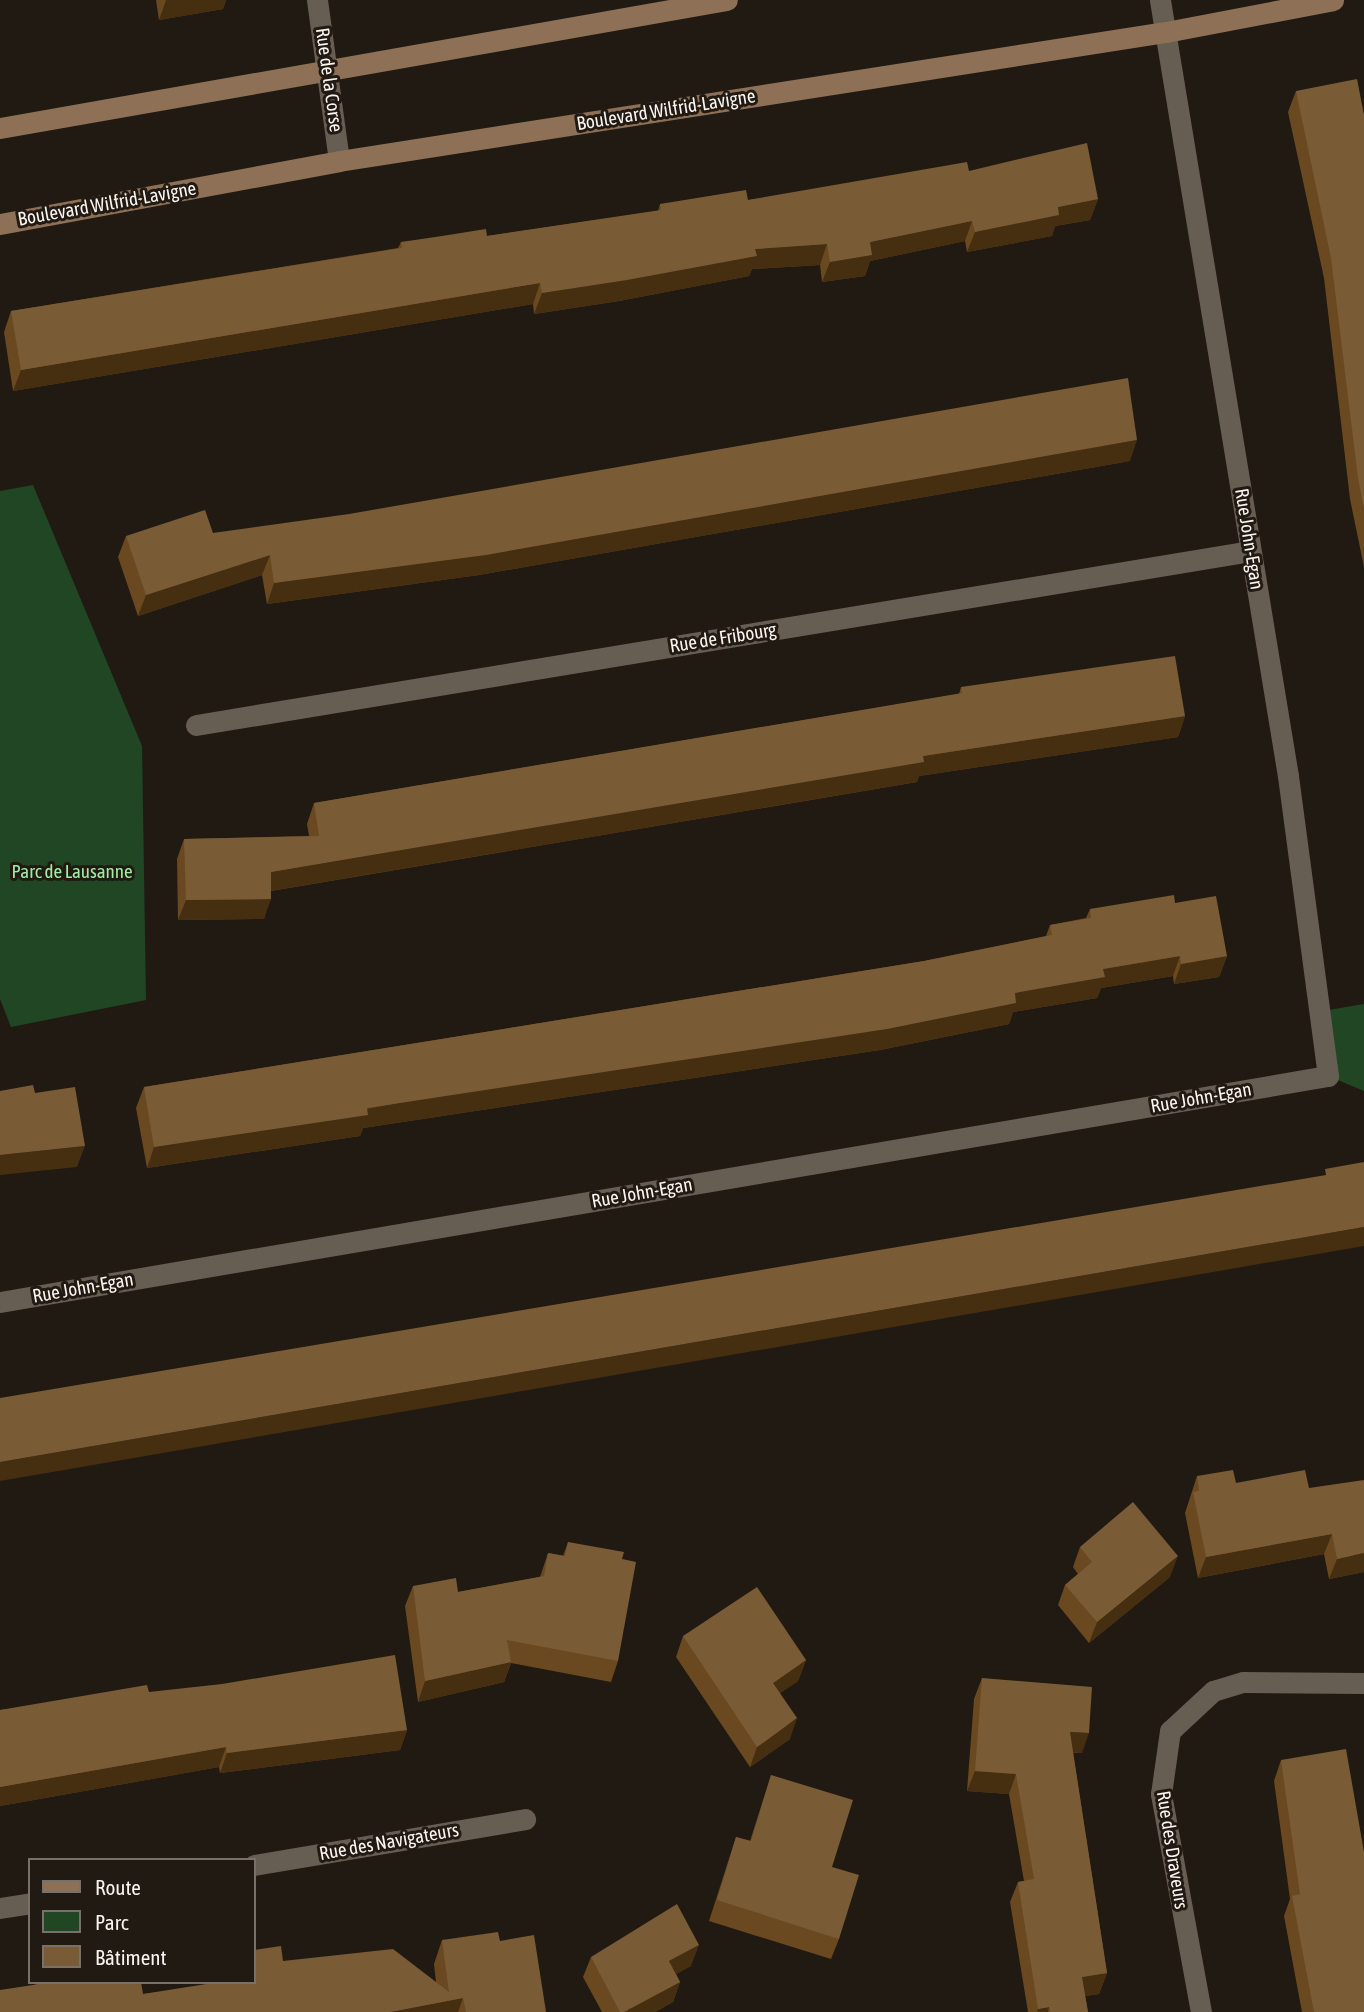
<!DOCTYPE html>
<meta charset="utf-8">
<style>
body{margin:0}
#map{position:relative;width:1364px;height:2012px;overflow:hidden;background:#211a12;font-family:"Asap Condensed",sans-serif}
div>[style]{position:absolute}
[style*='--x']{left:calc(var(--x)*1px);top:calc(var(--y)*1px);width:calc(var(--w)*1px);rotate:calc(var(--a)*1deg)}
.green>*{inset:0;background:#204624}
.street>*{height:21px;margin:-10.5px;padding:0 10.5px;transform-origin:10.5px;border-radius:10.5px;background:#665d53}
.secondary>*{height:21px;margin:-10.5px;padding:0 10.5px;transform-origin:10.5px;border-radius:10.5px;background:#8d7056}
.wall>*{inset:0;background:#6a4920}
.shaded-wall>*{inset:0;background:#462e11}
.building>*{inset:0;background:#795b36}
span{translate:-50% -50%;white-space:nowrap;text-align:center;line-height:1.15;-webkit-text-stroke:6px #211a12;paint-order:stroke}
.street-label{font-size:19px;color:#f9f4ee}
.park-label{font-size:19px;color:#a0eca5}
.legend{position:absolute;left:28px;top:1858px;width:228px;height:126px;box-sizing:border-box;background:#211a12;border:2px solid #77716a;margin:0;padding:9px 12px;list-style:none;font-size:21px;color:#f9f4ee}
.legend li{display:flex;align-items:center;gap:14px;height:35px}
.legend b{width:35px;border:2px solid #77716a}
</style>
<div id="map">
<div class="green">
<div style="clip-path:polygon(33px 485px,142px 746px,146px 1000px,11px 1027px,0 999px,0 491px)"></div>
<div style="clip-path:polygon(1364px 1004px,1364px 1091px,1328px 1076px,1317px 1012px)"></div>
</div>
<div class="street">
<div style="--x:317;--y:0;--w:162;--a:82.2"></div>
<div style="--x:196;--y:725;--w:1068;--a:-9.37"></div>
<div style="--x:0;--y:1302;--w:1347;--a:-9.66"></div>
<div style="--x:1328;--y:1076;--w:303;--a:-97.6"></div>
<div style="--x:1288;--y:776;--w:786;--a:-99.37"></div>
<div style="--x:254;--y:1865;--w:275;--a:-9.6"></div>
<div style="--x:0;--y:1908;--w:30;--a:-9"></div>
<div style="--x:1201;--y:2012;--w:222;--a:-100.4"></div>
<div style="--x:1161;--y:1794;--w:64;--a:-81.9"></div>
<div style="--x:1170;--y:1731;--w:59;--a:-42.9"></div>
<div style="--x:1213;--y:1691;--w:31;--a:-17"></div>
<div style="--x:1243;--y:1682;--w:121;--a:0.5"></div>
</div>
<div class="secondary">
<div style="--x:0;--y:128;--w:738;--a:-9.99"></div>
<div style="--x:0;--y:224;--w:345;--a:-10.5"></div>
<div style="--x:339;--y:161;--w:837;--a:-8.87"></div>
<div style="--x:1166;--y:32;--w:170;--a:-10.8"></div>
</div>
<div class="wall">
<div style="clip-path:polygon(156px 0,226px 0,223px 9px,159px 20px)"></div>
<div style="clip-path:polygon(1296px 91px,1364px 115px,1364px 567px,1350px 499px,1324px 278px,1288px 112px)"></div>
<div style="clip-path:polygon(969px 171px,1098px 199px,1090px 220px,1055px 226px,1052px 236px,967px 252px,965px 241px,870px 261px,865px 276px,822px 282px,820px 265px,752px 269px,749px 276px,619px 301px,534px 314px,533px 304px,13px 391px,4px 332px,11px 311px,398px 248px,401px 242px,487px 236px,658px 211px,660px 204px,748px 200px)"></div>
<div style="clip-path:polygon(1130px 461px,479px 575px,267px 604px,262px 575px,138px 616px,118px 557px,126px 536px,213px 533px)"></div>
<div style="clip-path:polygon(961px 687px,1185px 716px,1178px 737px,919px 776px,917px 782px,271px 891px,264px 919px,178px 920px,177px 859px,184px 839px,309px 836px,307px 824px,314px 803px,959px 694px)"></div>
<div style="clip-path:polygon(1175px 903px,1227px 956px,1219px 977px,1174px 984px,1173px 976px,1101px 988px,1097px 998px,1013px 1012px,1009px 1024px,880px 1050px,363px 1128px,360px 1136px,147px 1168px,136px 1108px,144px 1087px,924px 961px,1046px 936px,1050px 925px,1086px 918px,1090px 909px)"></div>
<div style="clip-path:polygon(1197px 1476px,1236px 1483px,1309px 1488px,1364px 1572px,1329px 1579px,1324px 1554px,1198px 1578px,1185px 1513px)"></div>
<div style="clip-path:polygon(568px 1542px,622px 1559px,618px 1661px,611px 1682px,511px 1663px,504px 1682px,418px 1702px,405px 1606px,413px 1586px,458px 1592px,540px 1577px,548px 1553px,563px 1556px)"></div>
<div style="clip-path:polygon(1080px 1547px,1170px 1577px,1089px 1643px,1058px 1605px,1065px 1585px,1078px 1574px,1073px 1567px)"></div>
<div style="clip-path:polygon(683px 1636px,806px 1660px,798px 1681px,780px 1693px,790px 1739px,750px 1767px,676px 1657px)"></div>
<div style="clip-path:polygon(982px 1678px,1082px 1753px,1073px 1753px,1107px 1973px,1099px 1994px,1085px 1996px,1088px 2012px,1028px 2012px,1010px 1902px,1018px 1882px,1024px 1881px,1009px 1794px,967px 1791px,974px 1699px)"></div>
<div style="clip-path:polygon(149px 1692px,407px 1730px,400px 1750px,220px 1773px,219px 1767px,0 1806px,0 1710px)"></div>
<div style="clip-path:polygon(1281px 1760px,1364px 2012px,1302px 2012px,1284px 1916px,1290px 1899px,1274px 1781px)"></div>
<div style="clip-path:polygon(771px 1775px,832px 1867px,839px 1939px,831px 1959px,709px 1921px,736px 1837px,750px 1841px)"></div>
<div style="clip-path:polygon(442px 1940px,500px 1941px,546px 2012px,0 2012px,143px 1994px,254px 1982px,283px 1961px,436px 1982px,434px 1964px)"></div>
<div style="clip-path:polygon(591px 1957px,691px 1966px,676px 1974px,680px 1982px,673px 2002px,655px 2012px,602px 2012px,583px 1977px)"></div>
</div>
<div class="shaded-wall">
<div style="clip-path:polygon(166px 0,226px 0,223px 9px,159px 20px)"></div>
<div style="clip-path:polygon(1098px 199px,1090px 220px,1055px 226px,1052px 236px,967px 252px,975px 232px,1058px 207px)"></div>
<div style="clip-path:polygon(972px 221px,965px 241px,870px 261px,865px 276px,822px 282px,830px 262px,870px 242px)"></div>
<div style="clip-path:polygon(827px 244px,820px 265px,752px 269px,749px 276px,619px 301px,534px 314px,542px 293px,755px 249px)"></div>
<div style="clip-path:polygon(540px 283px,533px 304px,13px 391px,21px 370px)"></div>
<div style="clip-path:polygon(1137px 440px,1130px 461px,479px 575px,267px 604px,274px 583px)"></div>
<div style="clip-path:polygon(270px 555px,262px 575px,138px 616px,146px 595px)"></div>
<div style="clip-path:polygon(1185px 716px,1178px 737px,919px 776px,917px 782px,264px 892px,271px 872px,923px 756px)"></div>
<div style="clip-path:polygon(271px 899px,264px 919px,178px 920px,186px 900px)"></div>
<div style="clip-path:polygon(1180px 956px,1173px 976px,1101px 988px,1097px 998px,1013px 1012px,1009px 1024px,880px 1050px,363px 1128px,360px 1136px,147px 1168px,154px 1147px,1015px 993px,1103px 969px)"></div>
<div style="clip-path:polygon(1227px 956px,1219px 977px,1174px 984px,1181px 964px)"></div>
<div style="clip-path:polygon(85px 1146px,77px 1167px,0 1175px,0 1155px)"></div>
<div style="clip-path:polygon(1364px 1227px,1364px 1246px,0 1481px,0 1462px)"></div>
<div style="clip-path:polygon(1332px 1534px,1324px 1554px,1198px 1578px,1206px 1557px)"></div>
<div style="clip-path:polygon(1364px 1553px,1364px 1572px,1329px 1579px,1337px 1559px)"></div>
<div style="clip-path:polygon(1178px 1556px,1170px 1577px,1089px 1643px,1097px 1622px)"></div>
<div style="clip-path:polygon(806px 1660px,798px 1681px,765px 1703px,773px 1683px)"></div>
<div style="clip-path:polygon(511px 1662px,504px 1682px,418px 1702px,425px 1681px)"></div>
<div style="clip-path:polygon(797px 1718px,790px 1739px,750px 1767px,757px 1747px)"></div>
<div style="clip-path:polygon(407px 1730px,400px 1750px,220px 1773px,227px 1753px)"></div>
<div style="clip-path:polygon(1070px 1732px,1089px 1733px,1082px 1753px,1062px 1752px)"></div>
<div style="clip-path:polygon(226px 1747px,219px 1767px,0 1806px,0 1787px)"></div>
<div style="clip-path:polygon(975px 1771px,1016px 1774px,1009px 1794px,967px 1791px)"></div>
<div style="clip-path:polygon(699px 1945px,691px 1966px,662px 1982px,669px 1961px)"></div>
<div style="clip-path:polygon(1107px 1973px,1099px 1994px,1075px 1998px,1082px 1977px)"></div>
<div style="clip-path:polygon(680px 1982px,673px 2002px,655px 2012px,624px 2012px)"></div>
<div style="clip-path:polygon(463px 1998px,458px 2012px,390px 2012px)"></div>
<div style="clip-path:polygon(1049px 2007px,1048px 2012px,1037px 2012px,1038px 2009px)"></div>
</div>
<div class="building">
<div style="clip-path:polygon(1357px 79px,1364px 115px,1364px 509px,1358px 478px,1331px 258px,1296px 91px)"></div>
<div style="clip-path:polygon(1087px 143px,1098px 199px,1058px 207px,1059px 215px,975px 232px,972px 221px,870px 242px,872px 255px,830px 262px,827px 244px,755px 249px,757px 256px,627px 280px,542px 293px,540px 283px,21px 370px,11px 311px,402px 248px,401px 242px,442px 236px,486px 229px,487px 236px,661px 210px,660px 204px,746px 190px,748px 200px,967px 162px,969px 171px)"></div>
<div style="clip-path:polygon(1128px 378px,1137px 440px,486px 555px,274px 583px,270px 555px,146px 595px,126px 536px,205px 510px,213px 533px,349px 514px)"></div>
<div style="clip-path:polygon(1175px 656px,1185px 716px,923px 756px,924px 762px,271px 872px,271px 899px,186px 900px,184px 839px,319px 836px,314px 803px,962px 693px,961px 687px)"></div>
<div style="clip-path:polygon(1174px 895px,1175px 903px,1216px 896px,1227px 956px,1181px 964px,1180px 956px,1103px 969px,1105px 977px,1015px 993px,1016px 1003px,887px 1029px,367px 1108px,368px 1115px,154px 1147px,144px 1087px,924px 961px,1052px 935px,1050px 925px,1091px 918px,1090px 909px)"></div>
<div style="clip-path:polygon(33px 1085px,35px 1093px,75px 1087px,85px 1146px,0 1155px,0 1091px)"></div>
<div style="clip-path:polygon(1364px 1162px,1364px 1227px,0 1462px,0 1398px,1326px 1175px,1325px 1169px)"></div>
<div style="clip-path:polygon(1233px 1470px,1236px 1483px,1305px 1470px,1309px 1488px,1364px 1480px,1364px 1553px,1337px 1559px,1332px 1534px,1206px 1557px,1193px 1492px,1199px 1491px,1197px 1476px)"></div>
<div style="clip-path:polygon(1133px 1502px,1178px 1556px,1097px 1622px,1065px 1585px,1092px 1562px,1080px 1547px)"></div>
<div style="clip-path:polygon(568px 1542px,624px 1552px,622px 1559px,636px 1562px,618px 1661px,507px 1640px,511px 1662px,425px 1681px,413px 1586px,456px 1578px,458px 1592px,544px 1576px,548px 1553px,565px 1556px)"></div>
<div style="clip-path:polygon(757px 1587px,806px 1660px,773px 1683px,797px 1718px,757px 1747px,683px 1636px)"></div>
<div style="clip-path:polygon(395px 1655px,407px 1730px,227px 1753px,226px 1747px,0 1787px,0 1710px,147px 1685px,149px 1692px,222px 1684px)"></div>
<div style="clip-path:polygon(982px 1678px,1092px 1687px,1089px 1733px,1070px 1732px,1107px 1973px,1082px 1977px,1088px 2012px,1050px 2012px,1049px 2007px,1038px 2009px,1018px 1882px,1034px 1879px,1016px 1774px,975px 1771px)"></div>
<div style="clip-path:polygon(1346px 1749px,1364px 1852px,1364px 2012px,1314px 2012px,1292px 1896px,1300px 1894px,1281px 1760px)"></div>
<div style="clip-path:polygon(771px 1775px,853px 1800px,832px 1867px,859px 1875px,839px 1939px,717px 1900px,736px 1837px,751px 1841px)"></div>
<div style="clip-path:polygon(677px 1904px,699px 1945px,669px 1961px,680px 1982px,624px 2012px,620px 2012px,591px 1957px)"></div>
<div style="clip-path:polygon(498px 1932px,500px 1941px,534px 1935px,546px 2012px,466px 2012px,463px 1998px,390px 2012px,0 2012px,0 1990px,33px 1985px,46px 1982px,141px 1982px,143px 1994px,219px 1982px,254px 1982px,254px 1950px,281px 1946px,283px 1961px,393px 1949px,449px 1992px,442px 1940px)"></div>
</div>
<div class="street-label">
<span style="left:329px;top:80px;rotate:82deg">Rue de la Corse</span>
<span style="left:666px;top:110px;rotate:-9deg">Boulevard Wilfrid-Lavigne</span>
<span style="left:107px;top:204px;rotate:-10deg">Boulevard Wilfrid-Lavigne</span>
<span style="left:1249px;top:539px;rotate:81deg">Rue John-Egan</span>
<span style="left:723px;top:638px;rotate:-9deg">Rue de Fribourg</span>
<span style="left:1201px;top:1098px;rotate:-10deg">Rue John-Egan</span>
<span style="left:642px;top:1193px;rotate:-10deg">Rue John-Egan</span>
<span style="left:83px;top:1288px;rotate:-10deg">Rue John-Egan</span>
<span style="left:389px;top:1842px;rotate:-10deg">Rue des Navigateurs</span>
<span style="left:1172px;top:1850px;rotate:81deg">Rue des Draveurs</span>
</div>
<div class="park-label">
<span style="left:72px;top:872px">Parc de Lausanne</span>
</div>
<ul class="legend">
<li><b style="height:9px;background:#8d7056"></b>Route</li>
<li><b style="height:19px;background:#204624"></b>Parc</li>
<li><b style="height:19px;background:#795b36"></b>Bâtiment</li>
</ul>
</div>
